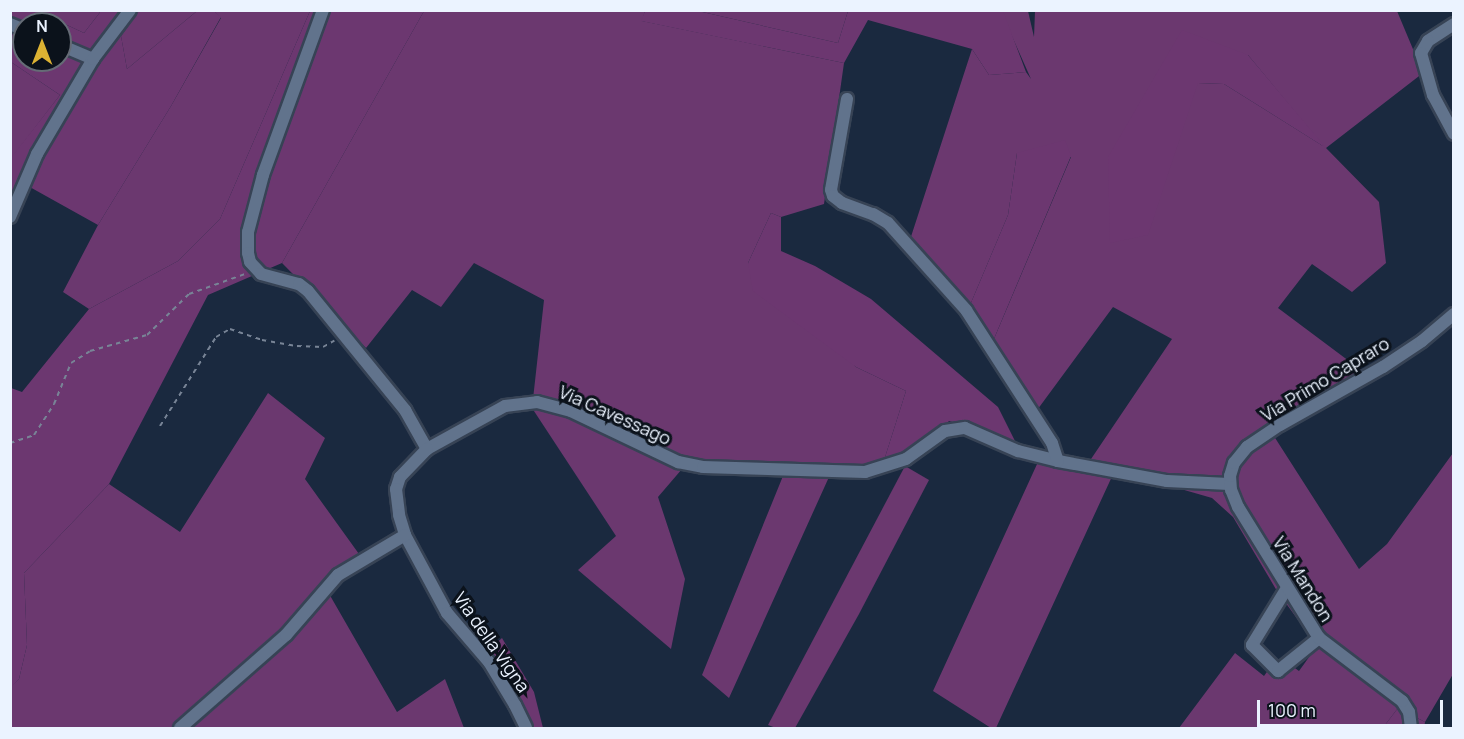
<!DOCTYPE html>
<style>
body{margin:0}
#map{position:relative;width:1464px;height:739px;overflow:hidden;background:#1a293f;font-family:Manrope,sans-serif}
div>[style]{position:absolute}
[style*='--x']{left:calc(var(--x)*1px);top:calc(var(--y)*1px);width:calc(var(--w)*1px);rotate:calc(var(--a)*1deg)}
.green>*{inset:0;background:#6b386f}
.forest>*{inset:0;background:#6c3770}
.path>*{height:2px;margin-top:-1px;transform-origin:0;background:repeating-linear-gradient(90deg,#788496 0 4.5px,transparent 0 9px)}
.roads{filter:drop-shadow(2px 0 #374355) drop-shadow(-2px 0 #374355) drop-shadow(0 2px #374355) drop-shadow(0 -2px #374355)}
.minor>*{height:12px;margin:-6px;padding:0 6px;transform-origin:6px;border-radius:6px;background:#61738c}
span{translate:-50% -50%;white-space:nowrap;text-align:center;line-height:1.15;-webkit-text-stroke:6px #0b121b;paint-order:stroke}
.street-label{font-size:18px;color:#ebf3ff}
.frame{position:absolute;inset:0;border:12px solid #ebf3ff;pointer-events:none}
.north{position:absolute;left:12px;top:12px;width:60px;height:60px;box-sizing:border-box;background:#0b121b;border:2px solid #656c76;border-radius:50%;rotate:0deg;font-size:16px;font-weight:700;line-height:24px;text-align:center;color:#ebf3ff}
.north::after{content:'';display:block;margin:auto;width:21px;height:27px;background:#dcb233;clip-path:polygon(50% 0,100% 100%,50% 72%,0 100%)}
.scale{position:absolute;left:1257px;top:700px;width:186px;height:27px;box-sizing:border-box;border:3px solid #ebf3ff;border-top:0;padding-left:8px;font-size:18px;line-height:21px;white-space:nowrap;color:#ebf3ff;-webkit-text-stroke:4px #0b121b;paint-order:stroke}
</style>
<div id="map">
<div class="green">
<div style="clip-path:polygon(37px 11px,101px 11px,84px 33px)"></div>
<div style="clip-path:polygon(139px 11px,197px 11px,127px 69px,121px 36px)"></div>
<div style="clip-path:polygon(214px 11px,310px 11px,220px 219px,178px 261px,89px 309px,63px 292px,98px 225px,171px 106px,221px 18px)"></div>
<div style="clip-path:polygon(424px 11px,645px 11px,642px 21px,844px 63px,824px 204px,781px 217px,771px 213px,748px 263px,856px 367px,906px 391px,880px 473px,829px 477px,729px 698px,702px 675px,783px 476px,682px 469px,658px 497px,685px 579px,671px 649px,578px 570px,616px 536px,532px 408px,544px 300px,474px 263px,441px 307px,412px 290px,366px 348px,282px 263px)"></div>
<div style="clip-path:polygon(698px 11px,848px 11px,838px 43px)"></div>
<div style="clip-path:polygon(evenodd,1003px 11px,1028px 11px,1034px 37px,1035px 11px,1397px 11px,1423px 73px,1326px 148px,1379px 202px,1386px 263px,1352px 292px,1312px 264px,1278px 308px,1365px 373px,1270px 430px,1359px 569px,1387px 544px,1453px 453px,1453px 674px,1425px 722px,1398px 708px,1385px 725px,1390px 728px,1179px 728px,1235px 653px,1264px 676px,1269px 669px,1292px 666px,1299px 671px,1317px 646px,1277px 591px,1233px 517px,1212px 498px,1115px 470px,996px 728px,991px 728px,933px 691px,1038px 462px,1089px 462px,1172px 339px,1113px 307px,1032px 417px,988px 353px,1071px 157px,1017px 153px,1008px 215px,965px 317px,906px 252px,972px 49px,989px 75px,1026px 72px,1031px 79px,1003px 16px,1003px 11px,1248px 55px,1323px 146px,1224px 84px,1198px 83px,1248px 55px)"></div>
<div style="clip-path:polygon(11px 62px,60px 95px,11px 159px)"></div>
<div style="clip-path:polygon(268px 393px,325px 438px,305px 479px,359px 554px,324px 585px,397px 712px,445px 679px,464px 728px,11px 728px,10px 687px,19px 679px,27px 645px,24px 573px,109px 484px,180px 532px)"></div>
<div style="clip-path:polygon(905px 466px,929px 480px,859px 614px,795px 728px,776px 728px,768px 725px)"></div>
</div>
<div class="forest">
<div style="clip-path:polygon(evenodd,11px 11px,37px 11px,84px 33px,101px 11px,139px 11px,121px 36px,127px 69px,197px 11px,214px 11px,221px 17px,171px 106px,98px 225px,28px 186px,11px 221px,10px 159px,60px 95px,11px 62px,11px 11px,24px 24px,60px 24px,60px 60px,24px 60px,24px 24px)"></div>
<div style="clip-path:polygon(310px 11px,424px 11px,282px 263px,208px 295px,109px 484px,24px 573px,27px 645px,19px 679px,11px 687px,11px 388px,22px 392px,89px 309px,178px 261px,220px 219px)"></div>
<div style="clip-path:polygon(645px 11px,698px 11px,838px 43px,848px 11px,1003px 11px,1026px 72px,989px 75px,972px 49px,868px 20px,844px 63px,641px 21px)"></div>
<div style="clip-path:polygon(1182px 30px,1248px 55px,1326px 148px,1224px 84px,1198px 83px,1148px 235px,1110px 243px,1108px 157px)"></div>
<div style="clip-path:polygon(1065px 140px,1071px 156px,988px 353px,965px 317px,1008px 215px,1017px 153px)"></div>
<div style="clip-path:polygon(771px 213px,781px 217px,781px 251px,815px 266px,871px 299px,998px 407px,1019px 449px,980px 430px,949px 421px,905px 466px,880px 473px,906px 391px,856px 367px,753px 291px,748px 263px)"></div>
<div style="clip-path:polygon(502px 638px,534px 692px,543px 728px,527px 728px,520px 700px,488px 651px)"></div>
<div style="clip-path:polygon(1398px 708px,1425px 722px,1424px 728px,1390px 728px,1385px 725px)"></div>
</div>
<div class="path">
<div style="--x:160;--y:426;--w:105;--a:-57.8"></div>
<div style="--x:216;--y:337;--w:16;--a:-30"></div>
<div style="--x:230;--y:329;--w:34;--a:19"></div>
<div style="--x:262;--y:340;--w:36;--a:10"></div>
<div style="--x:297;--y:346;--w:26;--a:2"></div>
<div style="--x:323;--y:347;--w:13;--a:-29"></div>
<div style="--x:10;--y:443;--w:25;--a:-18"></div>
<div style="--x:34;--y:435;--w:37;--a:-57"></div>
<div style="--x:54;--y:404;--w:44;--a:-67.5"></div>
<div style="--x:71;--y:363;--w:22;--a:-32"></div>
<div style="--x:90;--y:351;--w:59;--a:-15.7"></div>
<div style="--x:147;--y:335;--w:59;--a:-44.3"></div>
<div style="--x:189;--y:294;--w:59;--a:-19.7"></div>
</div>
<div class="roads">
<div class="minor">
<div style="--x:323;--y:10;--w:176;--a:110"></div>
<div style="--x:263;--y:175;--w:59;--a:104.7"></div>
<div style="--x:248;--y:232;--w:21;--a:90"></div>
<div style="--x:248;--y:253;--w:9;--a:77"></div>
<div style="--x:250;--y:262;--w:16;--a:47"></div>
<div style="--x:261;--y:274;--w:39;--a:15"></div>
<div style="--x:299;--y:284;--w:11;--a:38"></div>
<div style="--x:308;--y:291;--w:154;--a:50.8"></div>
<div style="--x:405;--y:410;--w:45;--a:60.6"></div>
<div style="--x:427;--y:449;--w:89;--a:-28.9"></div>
<div style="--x:505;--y:406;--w:32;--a:-7"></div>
<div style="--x:537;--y:402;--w:35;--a:15"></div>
<div style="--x:571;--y:411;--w:119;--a:25.5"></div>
<div style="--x:678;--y:462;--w:25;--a:11"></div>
<div style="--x:703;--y:467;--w:162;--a:1.8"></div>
<div style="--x:865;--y:472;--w:43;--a:-17.6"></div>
<div style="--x:906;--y:459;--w:48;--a:-35.7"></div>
<div style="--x:945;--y:431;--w:20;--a:-9"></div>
<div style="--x:965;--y:428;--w:58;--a:23.5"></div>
<div style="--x:1018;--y:451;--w:41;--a:14"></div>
<div style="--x:1058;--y:461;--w:111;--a:10.4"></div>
<div style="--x:1167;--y:481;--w:62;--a:2.8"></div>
<div style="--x:10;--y:24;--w:15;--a:23"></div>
<div style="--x:1454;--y:24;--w:31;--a:147"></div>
<div style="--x:1428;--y:41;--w:14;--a:120"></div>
<div style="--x:1421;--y:53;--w:44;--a:74.1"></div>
<div style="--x:1433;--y:95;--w:44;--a:61.7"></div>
<div style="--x:60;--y:45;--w:36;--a:23"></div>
<div style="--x:847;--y:99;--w:92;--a:100"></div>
<div style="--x:831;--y:190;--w:6;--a:72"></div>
<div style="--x:833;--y:196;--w:11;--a:38"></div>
<div style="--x:842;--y:203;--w:33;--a:20"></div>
<div style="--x:873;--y:214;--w:17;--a:31"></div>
<div style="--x:888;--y:223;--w:117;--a:48.1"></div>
<div style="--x:966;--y:310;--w:158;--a:57.1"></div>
<div style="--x:1052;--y:443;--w:19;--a:72"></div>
<div style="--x:10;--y:217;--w:69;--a:-66.8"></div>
<div style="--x:37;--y:154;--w:110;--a:-59.5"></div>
<div style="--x:93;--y:59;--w:61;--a:-52.9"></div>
<div style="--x:427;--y:449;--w:39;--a:134"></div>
<div style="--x:400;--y:477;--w:13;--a:108"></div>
<div style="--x:396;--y:489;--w:26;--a:83"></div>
<div style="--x:399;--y:515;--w:21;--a:73"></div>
<div style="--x:405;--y:535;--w:89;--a:61.7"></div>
<div style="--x:447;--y:613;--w:65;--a:49.4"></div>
<div style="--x:489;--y:662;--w:50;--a:58.8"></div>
<div style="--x:515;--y:705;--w:25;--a:64"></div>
<div style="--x:1287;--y:588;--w:67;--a:121.6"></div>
<div style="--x:1252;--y:645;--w:37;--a:45"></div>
<div style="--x:1278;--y:671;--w:53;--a:-38.8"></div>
<div style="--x:180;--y:728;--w:141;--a:-41.3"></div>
<div style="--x:286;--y:635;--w:79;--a:-49.1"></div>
<div style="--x:338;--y:575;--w:78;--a:-30.8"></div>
<div style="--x:1411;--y:728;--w:16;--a:-97"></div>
<div style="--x:1409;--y:712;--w:13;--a:-122"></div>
<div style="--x:1402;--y:701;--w:104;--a:-142.8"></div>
<div style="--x:1319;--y:638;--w:154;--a:-121.7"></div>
<div style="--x:1238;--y:507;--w:18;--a:-112"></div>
<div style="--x:1231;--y:490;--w:14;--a:-94"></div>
<div style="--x:1230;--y:476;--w:14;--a:-73"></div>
<div style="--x:1234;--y:463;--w:21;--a:-51"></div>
<div style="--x:1247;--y:447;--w:40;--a:-34"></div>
<div style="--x:1280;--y:425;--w:118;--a:-29.4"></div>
<div style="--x:1383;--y:367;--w:47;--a:-33.7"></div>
<div style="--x:1422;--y:341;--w:42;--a:-40.2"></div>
</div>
</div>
<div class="street-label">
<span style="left:1325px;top:379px;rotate:-31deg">Via Primo Capraro</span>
<span style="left:615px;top:415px;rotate:24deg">Via Cavessago</span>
<span style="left:1303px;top:579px;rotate:58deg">Via Mandon</span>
<span style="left:492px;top:642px;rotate:55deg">Via della Vigna</span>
</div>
<div class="frame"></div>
<div class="north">N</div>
<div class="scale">100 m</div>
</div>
